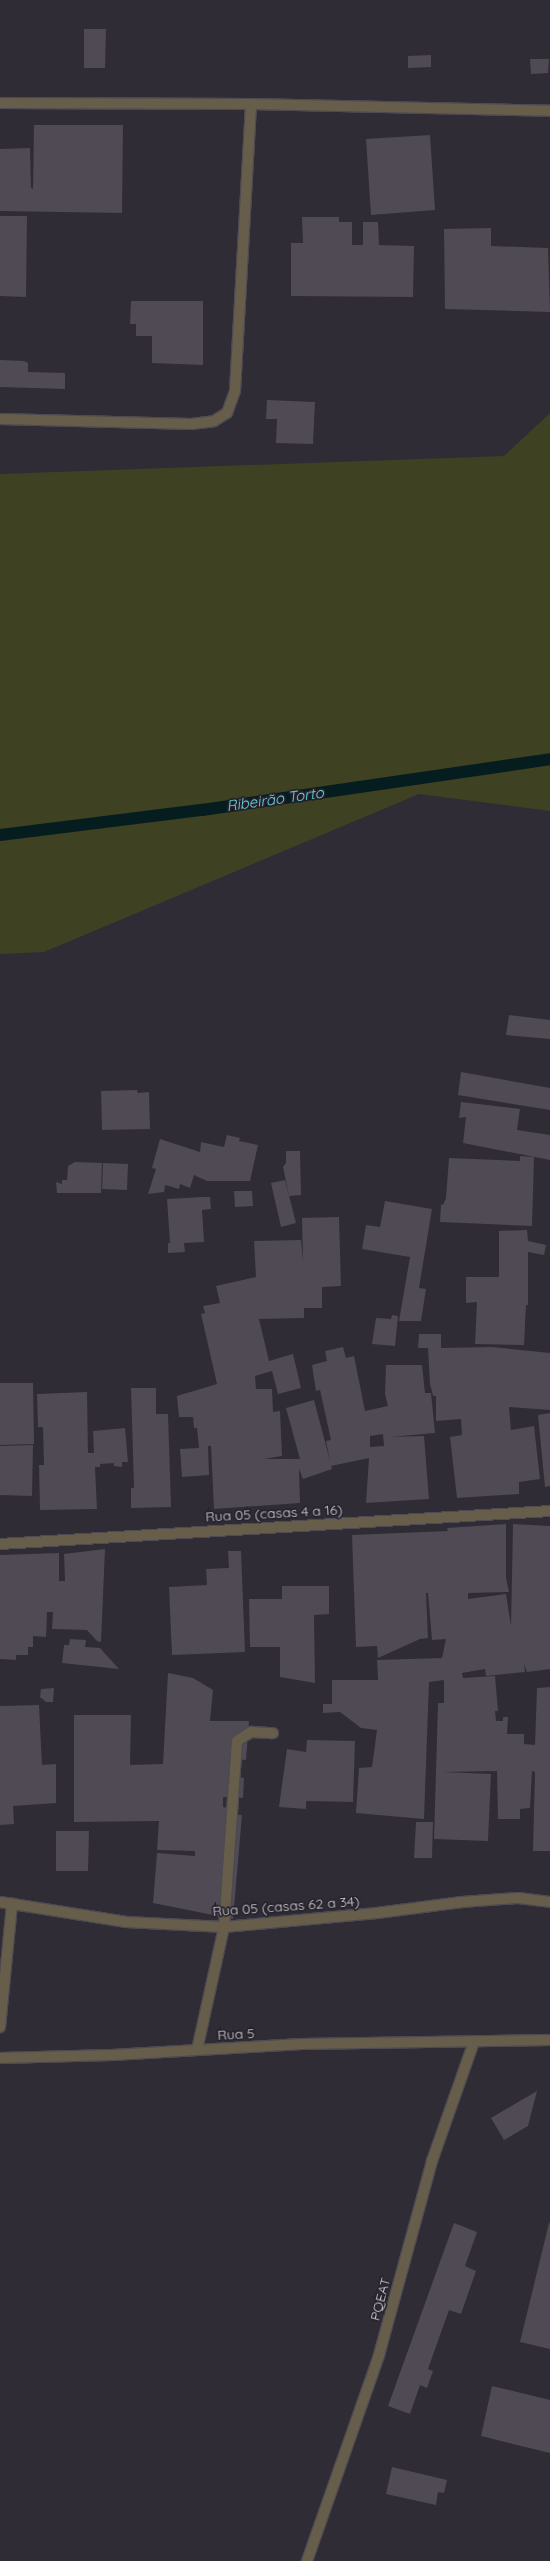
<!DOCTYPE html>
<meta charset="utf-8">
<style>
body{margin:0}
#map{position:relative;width:550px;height:2561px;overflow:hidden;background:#2f2c35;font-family:Quicksand,sans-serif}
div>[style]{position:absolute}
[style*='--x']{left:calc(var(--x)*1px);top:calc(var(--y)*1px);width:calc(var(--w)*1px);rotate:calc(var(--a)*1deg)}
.green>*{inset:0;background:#3e4122}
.stream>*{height:12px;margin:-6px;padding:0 6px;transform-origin:6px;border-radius:6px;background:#061d1f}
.building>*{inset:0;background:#4f4a53}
.roads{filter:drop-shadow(1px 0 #4d4a52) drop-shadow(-1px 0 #4d4a52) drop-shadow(0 1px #4d4a52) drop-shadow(0 -1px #4d4a52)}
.minor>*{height:10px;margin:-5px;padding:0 5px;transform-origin:5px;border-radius:5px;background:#665e4a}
span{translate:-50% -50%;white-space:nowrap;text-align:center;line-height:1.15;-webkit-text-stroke:3.5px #26222b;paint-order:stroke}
.street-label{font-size:14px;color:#d3d1d7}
.water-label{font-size:15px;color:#63d1dc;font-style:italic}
</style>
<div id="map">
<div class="green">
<div style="clip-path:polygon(550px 413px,550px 811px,419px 794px,44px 952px,0 954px,0 474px,504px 456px)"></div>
</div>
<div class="stream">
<div style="--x:0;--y:835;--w:204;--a:-7.1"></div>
<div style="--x:202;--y:810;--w:352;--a:-8.3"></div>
</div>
<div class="building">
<div style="clip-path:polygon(84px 29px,106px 29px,105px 68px,84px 68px)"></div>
<div style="clip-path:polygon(431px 55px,431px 67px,408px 68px,408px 56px)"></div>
<div style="clip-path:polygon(530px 59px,549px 59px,548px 73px,531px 74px)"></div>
<div style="clip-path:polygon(34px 125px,123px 125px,122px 213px,0 211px,0 149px,30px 148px,31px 188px,33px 189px)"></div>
<div style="clip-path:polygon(430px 135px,435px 210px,371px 215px,366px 139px)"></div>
<div style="clip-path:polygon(0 216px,27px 216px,26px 297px,0 296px)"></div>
<div style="clip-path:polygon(302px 217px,339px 217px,339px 222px,352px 222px,352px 245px,363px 245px,363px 222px,378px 222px,379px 245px,414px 246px,413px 297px,291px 296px,291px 243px,303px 243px)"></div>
<div style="clip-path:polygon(491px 228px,491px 246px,548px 248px,550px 312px,445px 309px,444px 229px)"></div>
<div style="clip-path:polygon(131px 301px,203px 301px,203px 365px,152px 363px,152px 336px,136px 336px,136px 324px,130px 324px)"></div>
<div style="clip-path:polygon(0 360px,24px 361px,28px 363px,28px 372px,65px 373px,65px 389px,0 387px)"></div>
<div style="clip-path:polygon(267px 400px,315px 402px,313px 444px,276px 443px,277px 419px,266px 419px)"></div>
<div style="clip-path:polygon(509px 1015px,550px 1020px,550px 1039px,506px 1035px)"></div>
<div style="clip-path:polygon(461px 1072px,550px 1088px,550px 1110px,458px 1095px)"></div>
<div style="clip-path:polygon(137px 1090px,138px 1093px,149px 1092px,150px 1129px,102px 1130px,101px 1091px)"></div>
<div style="clip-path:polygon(461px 1102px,520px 1109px,517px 1130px,550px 1135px,550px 1160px,463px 1143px,466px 1117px,459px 1118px)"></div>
<div style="clip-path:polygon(227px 1135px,240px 1138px,239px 1141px,258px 1145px,250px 1181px,207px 1181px,194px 1175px,190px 1188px,180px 1184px,179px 1189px,165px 1185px,164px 1192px,148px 1194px,156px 1169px,152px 1168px,160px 1139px,200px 1152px,201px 1142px,224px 1147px)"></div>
<div style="clip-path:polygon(286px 1151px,300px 1151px,301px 1195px,289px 1196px,283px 1167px,286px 1163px)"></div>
<div style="clip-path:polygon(520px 1156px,534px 1157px,532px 1226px,440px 1222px,441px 1204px,443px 1205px,446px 1198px,449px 1158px,520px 1161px)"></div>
<div style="clip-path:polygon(75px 1162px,102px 1163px,101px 1193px,57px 1193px,56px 1182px,62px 1184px,62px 1180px,67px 1180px,68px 1166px)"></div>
<div style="clip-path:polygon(103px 1163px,128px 1164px,127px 1190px,102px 1189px)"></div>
<div style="clip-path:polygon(285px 1180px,296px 1223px,281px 1227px,271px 1183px)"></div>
<div style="clip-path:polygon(234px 1191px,252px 1191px,253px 1206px,235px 1207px)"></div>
<div style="clip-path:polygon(203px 1197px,210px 1197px,211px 1209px,202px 1210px,204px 1242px,184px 1243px,185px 1252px,168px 1253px,168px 1243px,170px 1243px,167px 1199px)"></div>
<div style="clip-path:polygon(385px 1201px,432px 1209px,419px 1288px,426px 1289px,421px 1321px,399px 1321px,410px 1257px,362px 1249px,366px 1225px,380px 1227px)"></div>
<div style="clip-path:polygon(evenodd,339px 1217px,341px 1286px,322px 1287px,322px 1308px,304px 1308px,304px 1318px,259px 1319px,269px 1361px,293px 1354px,301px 1388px,278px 1394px,272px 1371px,255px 1376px,256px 1389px,272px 1389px,273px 1412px,280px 1411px,282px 1456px,264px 1459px,300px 1459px,286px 1408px,314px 1400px,330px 1461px,326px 1441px,331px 1440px,320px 1390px,316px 1391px,312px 1365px,327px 1361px,325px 1351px,343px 1347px,346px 1358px,354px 1356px,365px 1411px,388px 1406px,385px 1394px,386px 1365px,422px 1365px,425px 1393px,431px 1393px,435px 1433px,390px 1437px,424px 1436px,429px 1499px,366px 1503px,369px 1458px,331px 1466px,332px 1469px,303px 1479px,299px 1469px,300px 1503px,214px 1509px,211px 1446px,208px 1446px,209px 1475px,182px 1477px,180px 1449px,199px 1448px,197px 1428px,194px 1428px,193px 1417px,179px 1417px,177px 1396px,217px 1384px,201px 1314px,205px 1313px,203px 1306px,220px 1303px,216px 1286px,256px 1277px,254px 1241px,301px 1240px,303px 1262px,302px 1218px,339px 1217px,383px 1434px,384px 1446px,370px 1447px,370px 1436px,383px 1434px)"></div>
<div style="clip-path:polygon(527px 1230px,528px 1241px,546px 1245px,544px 1255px,528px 1252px,528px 1305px,526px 1305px,524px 1345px,475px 1344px,477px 1302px,466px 1303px,466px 1277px,499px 1277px,499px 1231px)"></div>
<div style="clip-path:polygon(392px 1315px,398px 1316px,395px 1346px,372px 1344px,376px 1318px,391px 1319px)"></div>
<div style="clip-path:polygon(419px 1334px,441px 1334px,441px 1348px,492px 1347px,550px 1353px,550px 1410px,509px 1407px,511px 1430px,534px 1426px,540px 1479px,519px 1482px,519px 1494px,457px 1498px,450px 1437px,462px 1435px,461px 1419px,436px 1421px,436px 1396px,433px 1396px,430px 1384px,428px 1348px,418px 1348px)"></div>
<div style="clip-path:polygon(0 1383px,33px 1383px,34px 1444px,0 1445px)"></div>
<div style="clip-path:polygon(131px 1388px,156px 1388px,156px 1414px,168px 1414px,171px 1507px,131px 1508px,131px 1488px,134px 1488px)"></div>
<div style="clip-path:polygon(87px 1392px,88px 1453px,94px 1453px,93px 1431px,125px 1428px,128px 1462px,122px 1462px,122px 1467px,114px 1466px,114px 1463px,100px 1464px,100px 1467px,95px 1467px,97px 1509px,40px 1510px,39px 1465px,44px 1465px,43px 1427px,38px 1427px,37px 1394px)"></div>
<div style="clip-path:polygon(550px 1413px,550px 1486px,545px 1487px,538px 1415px)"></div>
<div style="clip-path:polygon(33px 1445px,32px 1496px,0 1495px,0 1446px)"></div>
<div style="clip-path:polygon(506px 1524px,506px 1578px,509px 1592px,468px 1593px,468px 1599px,506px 1594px,511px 1626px,513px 1524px,550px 1526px,550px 1669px,527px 1672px,524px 1664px,525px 1672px,486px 1676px,485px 1669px,462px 1673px,463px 1678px,495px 1676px,498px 1711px,495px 1711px,496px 1721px,503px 1721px,503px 1717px,508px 1717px,507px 1734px,524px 1734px,524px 1744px,535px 1745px,537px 1688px,550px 1687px,550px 1851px,533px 1851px,535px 1772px,532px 1771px,530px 1808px,520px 1809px,520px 1819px,498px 1819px,497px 1771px,443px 1772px,491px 1774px,488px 1841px,434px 1839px,438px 1703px,444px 1703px,444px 1680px,429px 1682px,424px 1819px,356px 1813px,359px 1768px,372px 1767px,377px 1730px,361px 1728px,340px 1712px,323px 1713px,323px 1704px,332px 1704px,332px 1680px,378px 1680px,377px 1660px,442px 1658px,446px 1639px,432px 1640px,428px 1593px,426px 1593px,428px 1638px,420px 1639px,378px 1658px,377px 1646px,356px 1647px,352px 1535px,448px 1531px,447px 1528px)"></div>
<div style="clip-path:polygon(105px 1549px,101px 1642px,97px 1641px,87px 1630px,52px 1629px,53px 1612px,47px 1612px,46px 1637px,33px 1636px,33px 1647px,28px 1647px,28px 1655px,16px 1655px,16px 1660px,0 1659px,0 1555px,59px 1553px,59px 1581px,65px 1581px,64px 1554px)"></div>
<div style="clip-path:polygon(228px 1551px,241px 1551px,245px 1652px,172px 1655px,169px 1587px,207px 1585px,206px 1569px,229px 1568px)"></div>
<div style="clip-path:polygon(282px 1586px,329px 1586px,329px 1614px,314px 1615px,315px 1683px,280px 1677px,280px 1647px,250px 1647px,249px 1599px,282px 1599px)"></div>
<div style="clip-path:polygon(70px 1639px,86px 1640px,85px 1647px,100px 1648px,119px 1669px,62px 1663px,64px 1645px,69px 1645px)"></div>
<div style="clip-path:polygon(168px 1673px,193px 1678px,213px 1690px,210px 1721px,249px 1721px,246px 1760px,236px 1759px,235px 1777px,244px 1778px,243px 1798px,223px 1797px,223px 1807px,228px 1808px,228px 1814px,242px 1815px,233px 1919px,153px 1903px,157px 1853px,195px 1856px,195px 1851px,157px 1850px,159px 1821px,74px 1822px,74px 1715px,131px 1715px,130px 1765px,163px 1764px)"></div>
<div style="clip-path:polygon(54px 1688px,53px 1702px,46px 1702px,40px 1697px,41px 1689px)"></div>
<div style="clip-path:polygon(39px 1705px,42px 1765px,56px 1764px,56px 1803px,13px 1806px,14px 1824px,0 1825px,0 1706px)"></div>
<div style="clip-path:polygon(307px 1740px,355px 1741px,353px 1802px,306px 1801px,306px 1809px,279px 1807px,287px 1749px,306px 1752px)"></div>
<div style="clip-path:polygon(416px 1822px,433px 1822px,432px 1858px,414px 1858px)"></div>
<div style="clip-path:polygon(56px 1831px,89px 1831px,88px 1871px,56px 1871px)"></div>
<div style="clip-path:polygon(537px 2091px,528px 2126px,504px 2140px,491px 2118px)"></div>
<div style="clip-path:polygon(454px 2223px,477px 2232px,465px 2266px,476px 2271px,461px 2314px,449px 2310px,428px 2369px,433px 2371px,427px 2388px,420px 2385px,410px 2414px,388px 2406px)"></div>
<div style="clip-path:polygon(549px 2223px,550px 2223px,550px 2349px,520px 2342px)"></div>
<div style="clip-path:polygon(492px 2386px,550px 2400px,550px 2453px,481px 2436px)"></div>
<div style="clip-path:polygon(392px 2467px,447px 2480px,444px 2493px,438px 2492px,436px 2505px,386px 2494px)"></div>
</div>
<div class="roads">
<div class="minor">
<div style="--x:0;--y:103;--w:251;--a:0.2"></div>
<div style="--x:251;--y:104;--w:299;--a:1.3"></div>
<div style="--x:0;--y:419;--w:191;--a:1.5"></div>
<div style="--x:191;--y:424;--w:23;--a:-7"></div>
<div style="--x:214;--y:421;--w:15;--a:-32"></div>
<div style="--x:227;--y:413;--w:23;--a:-70"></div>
<div style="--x:235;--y:391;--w:287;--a:-86.8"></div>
<div style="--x:0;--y:1544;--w:551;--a:-3.43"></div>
<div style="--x:0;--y:1902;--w:128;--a:9"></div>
<div style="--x:126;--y:1922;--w:98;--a:2.9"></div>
<div style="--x:224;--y:1927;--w:154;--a:-5.2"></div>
<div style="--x:377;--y:1913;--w:86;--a:-7.4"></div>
<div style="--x:462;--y:1902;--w:56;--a:-4.1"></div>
<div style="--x:518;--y:1898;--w:32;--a:7"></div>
<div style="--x:0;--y:2027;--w:124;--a:-84.4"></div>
<div style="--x:197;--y:2050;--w:126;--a:-77.6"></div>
<div style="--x:224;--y:1927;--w:186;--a:-86"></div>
<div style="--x:237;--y:1741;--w:17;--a:-33"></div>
<div style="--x:251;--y:1732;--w:22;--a:3"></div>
<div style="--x:0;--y:2058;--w:112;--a:-1.5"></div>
<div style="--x:112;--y:2055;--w:190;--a:-3.3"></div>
<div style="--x:302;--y:2044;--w:248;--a:-0.9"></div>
<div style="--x:307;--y:2561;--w:218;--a:-70.7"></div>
<div style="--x:379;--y:2355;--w:201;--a:-74.7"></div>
<div style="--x:432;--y:2161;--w:126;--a:-70.6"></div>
</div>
</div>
<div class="street-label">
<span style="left:274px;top:1513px;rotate:-3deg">Rua 05 (casas 4 a 16)</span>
<span style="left:286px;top:1906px;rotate:-4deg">Rua 05 (casas 62 a 34)</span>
<span style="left:236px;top:2034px;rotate:-3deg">Rua 5</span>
<span style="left:380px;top:2299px;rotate:-75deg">PQEAT</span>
</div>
<div class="water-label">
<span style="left:275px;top:799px;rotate:-8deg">Ribeirão Torto</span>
</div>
</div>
